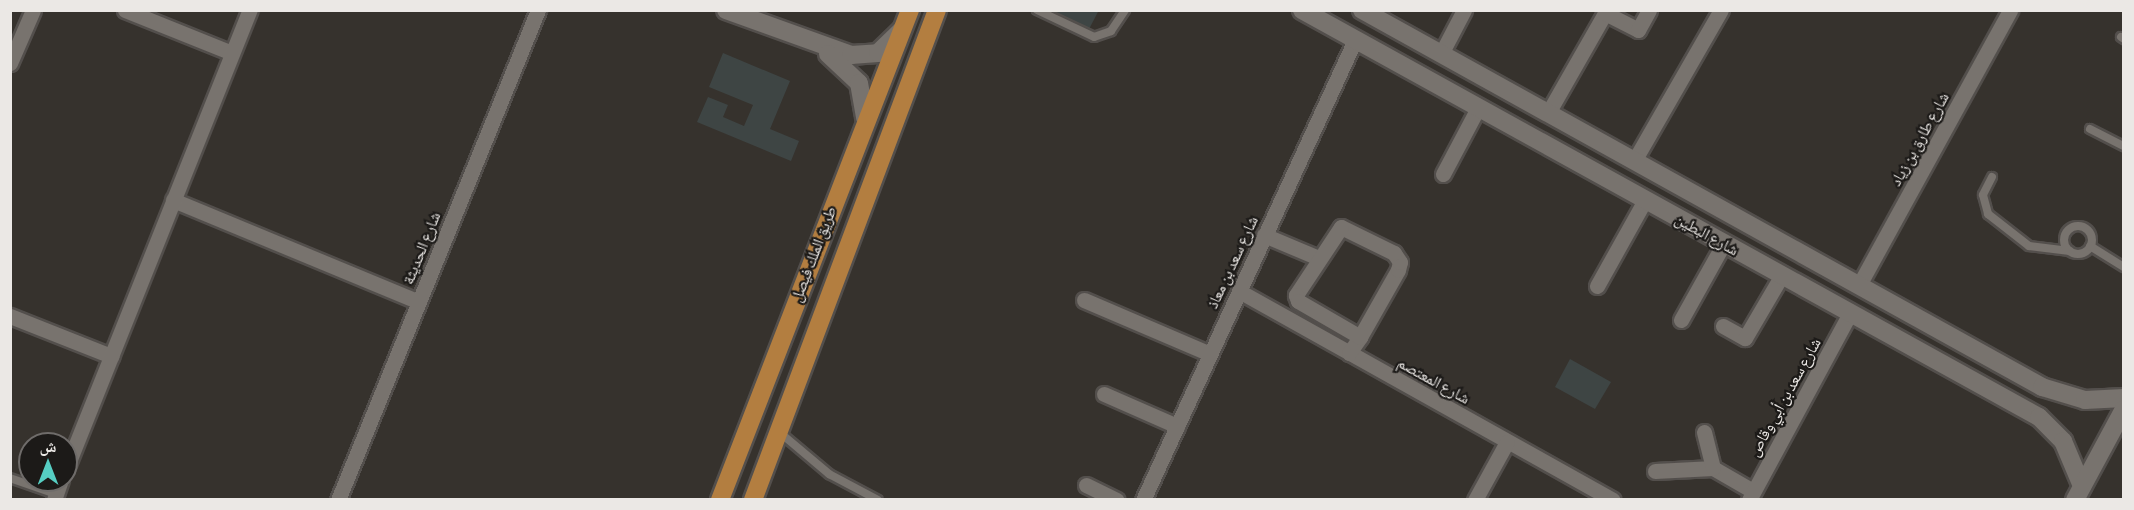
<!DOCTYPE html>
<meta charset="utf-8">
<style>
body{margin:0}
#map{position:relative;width:2134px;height:510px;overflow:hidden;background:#36322d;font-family:"Asap Condensed","Noto Naskh Arabic",sans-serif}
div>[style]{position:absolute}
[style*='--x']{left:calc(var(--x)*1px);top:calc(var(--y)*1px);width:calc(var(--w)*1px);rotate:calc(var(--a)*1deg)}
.building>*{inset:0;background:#3e4544}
.roads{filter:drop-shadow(2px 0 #534f4c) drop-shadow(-2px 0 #534f4c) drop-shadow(0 2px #534f4c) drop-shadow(0 -2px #534f4c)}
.service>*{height:8px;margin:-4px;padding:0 4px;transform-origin:4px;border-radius:4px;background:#78736e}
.service>.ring{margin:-4px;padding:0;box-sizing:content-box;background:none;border:8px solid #78736e;border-radius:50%}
.minor>*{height:15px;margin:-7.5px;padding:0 7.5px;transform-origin:7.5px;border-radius:7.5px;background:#78736e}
.tertiary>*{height:18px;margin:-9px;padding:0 9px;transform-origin:9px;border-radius:9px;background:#78736e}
.primary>*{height:18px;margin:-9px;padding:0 9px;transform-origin:9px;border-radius:9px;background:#b37e40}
span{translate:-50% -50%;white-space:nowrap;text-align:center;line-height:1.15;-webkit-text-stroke:4.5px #1c1a18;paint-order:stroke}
.street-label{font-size:16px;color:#ebe8e5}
.frame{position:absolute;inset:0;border:12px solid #ebe8e5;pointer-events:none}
.north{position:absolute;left:18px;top:432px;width:60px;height:60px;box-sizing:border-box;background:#1c1a18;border:2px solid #6f6c6a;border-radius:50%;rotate:0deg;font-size:16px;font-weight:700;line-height:24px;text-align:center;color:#ebe8e5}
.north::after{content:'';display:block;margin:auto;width:21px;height:27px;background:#56cec3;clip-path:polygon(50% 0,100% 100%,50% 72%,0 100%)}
</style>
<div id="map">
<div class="building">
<div style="clip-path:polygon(1050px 10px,1099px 10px,1088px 31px)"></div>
<div style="clip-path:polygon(723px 53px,790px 81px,770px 129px,799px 141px,791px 161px,697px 122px,708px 97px,728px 105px,723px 117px,744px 126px,753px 105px,709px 87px)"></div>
<div style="clip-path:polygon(1570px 359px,1611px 382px,1595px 409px,1555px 387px)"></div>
</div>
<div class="roads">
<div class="service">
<div style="--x:1037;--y:10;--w:63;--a:25.3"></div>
<div style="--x:1094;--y:37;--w:18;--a:-19"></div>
<div style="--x:1111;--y:31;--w:25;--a:-56"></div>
<div style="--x:2121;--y:37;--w:4;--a:34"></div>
<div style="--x:2090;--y:129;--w:38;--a:27"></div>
<div style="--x:1992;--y:177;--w:20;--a:117"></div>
<div style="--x:1983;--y:195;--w:20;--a:75"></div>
<div style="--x:1988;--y:214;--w:52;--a:38"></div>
<div style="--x:2029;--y:246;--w:41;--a:7"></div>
<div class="ring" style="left:2064px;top:226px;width:20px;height:20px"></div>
<div style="--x:2090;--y:246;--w:40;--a:32"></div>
<div style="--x:778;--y:431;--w:67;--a:40.1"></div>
<div style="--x:829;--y:474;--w:55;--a:28"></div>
<div style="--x:10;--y:478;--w:49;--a:19.2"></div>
</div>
<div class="minor">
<div style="--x:125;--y:10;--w:115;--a:21.9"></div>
<div style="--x:1441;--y:54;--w:50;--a:-62.4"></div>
<div style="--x:10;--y:63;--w:58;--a:-66.5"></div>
<div style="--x:1548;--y:113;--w:115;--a:-60.3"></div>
<div style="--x:1605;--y:13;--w:37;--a:27"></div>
<div style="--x:1638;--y:30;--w:23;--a:-61"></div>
<div style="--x:1634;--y:161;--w:174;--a:-60.1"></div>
<div style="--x:1443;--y:174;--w:75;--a:-62.1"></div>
<div style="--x:173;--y:200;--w:266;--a:22.5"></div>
<div style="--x:1264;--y:235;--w:56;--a:22.9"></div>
<div style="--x:1859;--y:285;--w:314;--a:-61.2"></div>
<div style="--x:1597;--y:286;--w:98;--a:-60.8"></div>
<div style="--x:1239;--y:291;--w:428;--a:29.2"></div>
<div style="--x:1084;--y:300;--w:137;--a:23.2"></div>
<div style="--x:10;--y:316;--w:109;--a:21.6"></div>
<div style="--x:1681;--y:320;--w:88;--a:-60.8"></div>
<div style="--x:1723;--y:326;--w:25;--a:29"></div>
<div style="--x:1745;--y:338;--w:73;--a:-59.6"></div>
<div style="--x:1349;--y:353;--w:19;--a:-55"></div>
<div style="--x:1360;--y:337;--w:77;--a:-60.4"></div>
<div style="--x:1398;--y:270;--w:8;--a:-76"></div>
<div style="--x:1400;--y:262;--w:11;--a:-124"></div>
<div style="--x:1394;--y:253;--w:59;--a:-153.9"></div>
<div style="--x:1341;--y:227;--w:82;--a:123.5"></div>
<div style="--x:1296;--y:295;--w:6;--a:72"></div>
<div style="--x:1298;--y:301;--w:72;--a:30.1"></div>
<div style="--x:1104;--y:394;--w:80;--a:23.7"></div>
<div style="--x:1713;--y:468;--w:46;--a:29.9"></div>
<div style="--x:66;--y:469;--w:495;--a:-68.2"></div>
<div style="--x:1655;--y:471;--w:58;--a:-3"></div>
<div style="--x:1713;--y:468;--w:37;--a:-104"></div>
<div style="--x:1086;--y:485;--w:34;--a:26"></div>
<div style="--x:54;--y:500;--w:21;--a:-71"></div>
<div style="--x:338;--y:500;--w:529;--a:-67.8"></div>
<div style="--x:1143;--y:500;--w:507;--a:-65.26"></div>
<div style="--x:1475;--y:500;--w:66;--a:-61.1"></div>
<div style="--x:1749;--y:500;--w:213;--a:-61.6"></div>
</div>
<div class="tertiary">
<div style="--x:726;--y:10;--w:133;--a:19.8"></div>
<div style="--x:851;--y:55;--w:27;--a:-4"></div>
<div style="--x:878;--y:53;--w:32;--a:-44"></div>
<div style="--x:1302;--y:10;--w:842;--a:28.91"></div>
<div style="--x:2039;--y:417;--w:34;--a:45"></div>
<div style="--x:2063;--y:441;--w:49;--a:67.1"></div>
<div style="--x:1362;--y:10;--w:778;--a:29"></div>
<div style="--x:2042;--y:387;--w:45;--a:16.8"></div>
<div style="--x:2085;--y:400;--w:39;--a:-3"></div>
<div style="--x:828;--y:54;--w:42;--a:43.1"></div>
<div style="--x:859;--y:83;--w:36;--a:80"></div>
<div style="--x:2075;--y:500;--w:103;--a:-61.7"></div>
</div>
<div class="primary">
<div style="--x:720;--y:500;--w:526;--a:-68.81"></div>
<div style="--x:753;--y:500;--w:523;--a:-69.42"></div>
</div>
</div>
<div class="street-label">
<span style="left:1919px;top:139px;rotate:-61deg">شارع طارق بن زياد</span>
<span style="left:1707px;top:234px;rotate:29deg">شارع البطين</span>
<span style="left:421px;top:248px;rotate:-68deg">شارع الحديثة</span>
<span style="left:813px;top:254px;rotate:-69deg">طريق الملك فيصل</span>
<span style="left:1232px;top:262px;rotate:-65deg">شارع سعد بن معاذ</span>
<span style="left:1434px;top:380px;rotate:29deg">شارع المعتصم</span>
<span style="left:1784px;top:397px;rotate:-61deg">شارع سعد بن أبي وقاص</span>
</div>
<div class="frame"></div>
<div class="north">ش</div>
</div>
